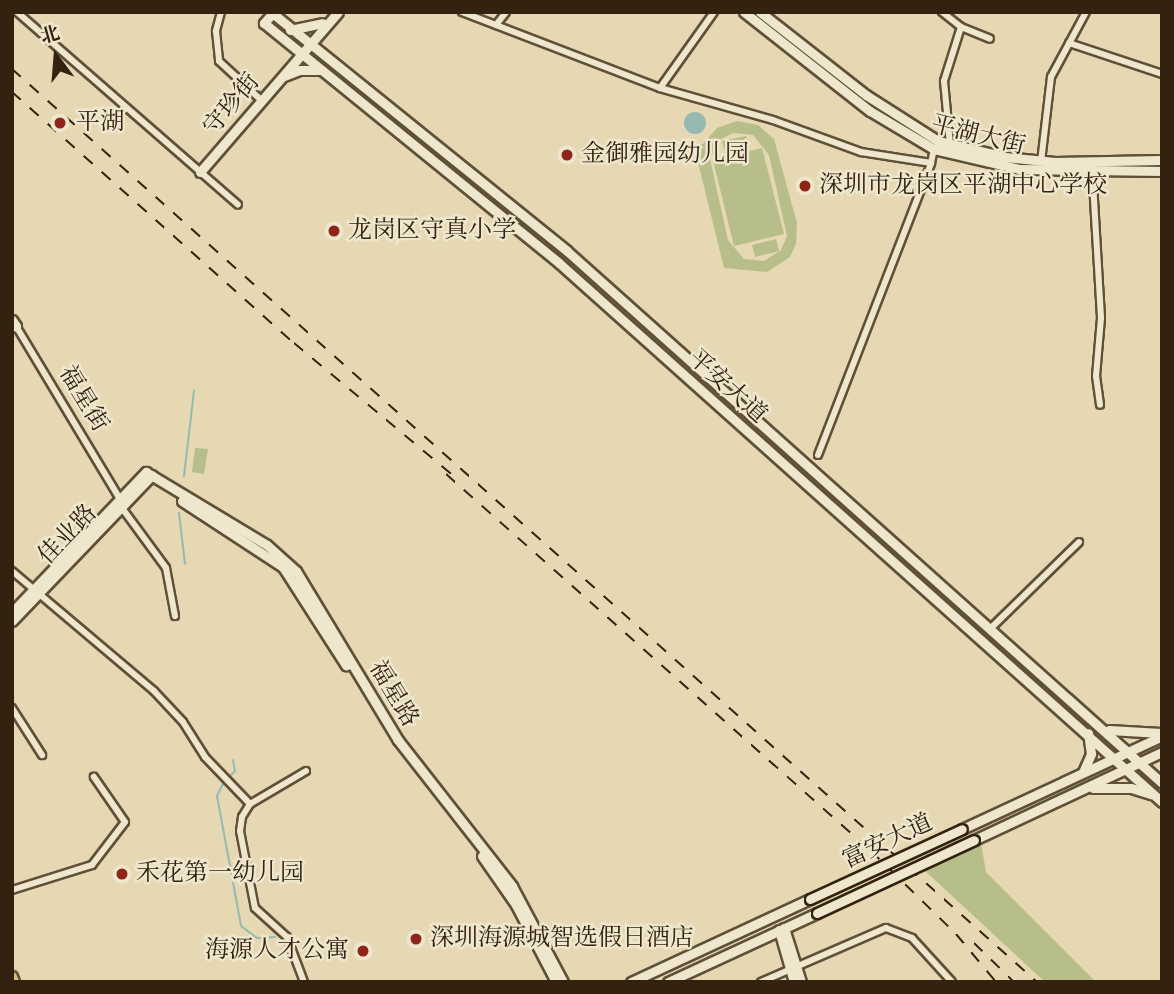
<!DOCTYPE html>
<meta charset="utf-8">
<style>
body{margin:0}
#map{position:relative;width:1174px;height:994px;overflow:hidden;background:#e5d8b2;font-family:"IM FELL DW Pica","Noto Serif SC",serif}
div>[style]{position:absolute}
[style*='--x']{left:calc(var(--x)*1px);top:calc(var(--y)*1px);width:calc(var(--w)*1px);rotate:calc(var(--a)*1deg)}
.green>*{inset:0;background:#b8be8a}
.water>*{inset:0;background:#96b9b1}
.round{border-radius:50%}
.stream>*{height:2px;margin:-1px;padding:0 1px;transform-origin:1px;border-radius:1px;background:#96b9b1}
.roads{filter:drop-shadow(2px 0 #605038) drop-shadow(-2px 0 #605038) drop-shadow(0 2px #605038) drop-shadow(0 -2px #605038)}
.street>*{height:6px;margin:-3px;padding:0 3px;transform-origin:3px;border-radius:3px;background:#eee6cd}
.secondary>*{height:9px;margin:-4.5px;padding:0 4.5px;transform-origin:4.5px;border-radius:4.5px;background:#eee6cd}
.primary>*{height:10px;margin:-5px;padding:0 5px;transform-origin:5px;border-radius:5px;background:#e2bc79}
.rail>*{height:2px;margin-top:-1px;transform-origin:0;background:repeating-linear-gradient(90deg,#332210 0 12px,transparent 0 24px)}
.bridges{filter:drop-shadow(2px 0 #332210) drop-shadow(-2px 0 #332210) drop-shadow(0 2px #332210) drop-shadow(0 -2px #332210)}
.secondary-bridge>*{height:9px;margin:-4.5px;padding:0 4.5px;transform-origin:4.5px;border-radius:4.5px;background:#eee6cd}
.dots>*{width:19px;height:19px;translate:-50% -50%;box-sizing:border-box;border:4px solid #eee6cd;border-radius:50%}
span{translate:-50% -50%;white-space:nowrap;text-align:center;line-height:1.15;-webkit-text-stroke:5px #eee6cd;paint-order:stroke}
.street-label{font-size:24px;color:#332210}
.poi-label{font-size:24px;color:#332210}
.left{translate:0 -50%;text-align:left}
.right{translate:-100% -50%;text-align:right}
.frame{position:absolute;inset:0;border:14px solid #332210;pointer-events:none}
.north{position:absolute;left:21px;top:21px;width:70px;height:70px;-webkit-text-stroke:5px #eee6cd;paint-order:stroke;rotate:344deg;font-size:19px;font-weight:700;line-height:28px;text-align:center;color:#332210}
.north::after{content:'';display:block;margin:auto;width:24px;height:32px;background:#332210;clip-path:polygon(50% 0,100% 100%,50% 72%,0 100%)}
</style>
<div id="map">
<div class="green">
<div style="clip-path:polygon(evenodd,737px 121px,758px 125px,774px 139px,797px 223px,796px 244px,790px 257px,767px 272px,724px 268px,694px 146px,703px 144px,717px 128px,737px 121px,733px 133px,753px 135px,769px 155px,787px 236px,781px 250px,764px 261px,744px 259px,728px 240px,710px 159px,719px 140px,733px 133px)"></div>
<div style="clip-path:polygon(746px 136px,749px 148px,725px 153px,722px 141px)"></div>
<div style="clip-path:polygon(762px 148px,784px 234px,734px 246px,713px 160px)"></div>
<div style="clip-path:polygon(776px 239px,779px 251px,755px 257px,752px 245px)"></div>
<div style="clip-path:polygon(195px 448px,208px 449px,204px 474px,192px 472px)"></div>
<div style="clip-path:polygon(981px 843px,986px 872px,1096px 982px,1045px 982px,923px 869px)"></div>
</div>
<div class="water">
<div class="round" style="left:684px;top:112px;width:22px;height:22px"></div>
</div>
<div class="stream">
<div style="--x:184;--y:476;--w:86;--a:-83.3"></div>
<div style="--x:179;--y:513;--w:51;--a:83.3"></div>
<div style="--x:228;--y:778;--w:10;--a:-45"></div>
<div style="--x:235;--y:771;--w:11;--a:-100"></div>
<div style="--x:224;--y:782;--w:16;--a:117"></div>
<div style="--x:217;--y:796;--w:132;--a:79.5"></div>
<div style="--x:241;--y:926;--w:20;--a:37"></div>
<div style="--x:257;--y:938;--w:18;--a:-3"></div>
</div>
<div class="roads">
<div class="street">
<div style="--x:17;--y:12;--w:293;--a:41.1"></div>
<div style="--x:221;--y:12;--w:20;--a:105"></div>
<div style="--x:216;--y:31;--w:30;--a:84"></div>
<div style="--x:219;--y:61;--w:57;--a:42.9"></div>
<div style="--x:462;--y:12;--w:212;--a:21"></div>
<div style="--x:660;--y:88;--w:117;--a:15.8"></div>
<div style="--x:773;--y:120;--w:94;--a:20"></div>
<div style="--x:861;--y:152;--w:71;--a:8.9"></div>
<div style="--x:931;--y:163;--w:14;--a:-78"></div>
<div style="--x:942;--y:12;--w:24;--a:38"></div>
<div style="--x:961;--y:27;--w:57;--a:107.5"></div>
<div style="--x:944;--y:81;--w:64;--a:84.6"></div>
<div style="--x:496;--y:25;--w:16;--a:-52"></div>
<div style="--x:961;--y:27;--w:31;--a:22"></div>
<div style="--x:1069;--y:43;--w:98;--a:18.4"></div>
<div style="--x:660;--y:88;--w:93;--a:-54.6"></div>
<div style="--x:1041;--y:162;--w:86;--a:-83.3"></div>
<div style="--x:1051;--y:77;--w:74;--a:-61.7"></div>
<div style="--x:1092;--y:166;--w:152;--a:86.6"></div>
<div style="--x:1101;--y:318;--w:58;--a:94.9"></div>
<div style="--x:1096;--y:376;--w:29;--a:82"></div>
<div style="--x:16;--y:326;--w:202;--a:59"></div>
<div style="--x:818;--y:455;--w:313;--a:-68.8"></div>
<div style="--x:122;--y:508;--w:74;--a:53.7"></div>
<div style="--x:166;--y:568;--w:49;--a:79.4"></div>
<div style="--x:12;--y:571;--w:186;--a:40.2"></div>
<div style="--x:154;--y:691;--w:42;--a:46.9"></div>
<div style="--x:183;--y:722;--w:41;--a:57.8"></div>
<div style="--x:205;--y:757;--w:65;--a:46.2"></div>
<div style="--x:250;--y:804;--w:15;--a:122"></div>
<div style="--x:242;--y:817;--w:14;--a:98"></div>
<div style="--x:240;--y:831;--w:78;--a:79"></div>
<div style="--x:255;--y:908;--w:43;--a:42.2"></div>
<div style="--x:287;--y:937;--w:48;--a:69.3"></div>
<div style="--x:991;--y:628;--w:123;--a:-44.3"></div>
<div style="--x:12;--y:708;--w:56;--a:57.4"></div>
<div style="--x:250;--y:804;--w:65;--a:-30.5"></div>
<div style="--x:12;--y:890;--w:84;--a:-17.4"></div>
<div style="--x:92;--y:865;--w:54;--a:-52.5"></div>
<div style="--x:125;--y:822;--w:55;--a:-124.6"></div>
<div style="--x:761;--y:982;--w:136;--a:-23.4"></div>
<div style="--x:886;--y:928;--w:28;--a:21"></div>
<div style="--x:912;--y:938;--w:59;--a:47.7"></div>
</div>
<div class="secondary">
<div style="--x:271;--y:12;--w:380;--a:38.9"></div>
<div style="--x:567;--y:251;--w:798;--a:41.8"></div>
<div style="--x:744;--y:12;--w:160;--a:38.2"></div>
<div style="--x:870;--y:111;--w:74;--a:30.7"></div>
<div style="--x:934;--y:149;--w:87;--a:13.2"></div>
<div style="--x:1019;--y:169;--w:143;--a:0.8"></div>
<div style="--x:760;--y:12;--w:135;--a:38.1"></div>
<div style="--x:866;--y:95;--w:85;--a:32.6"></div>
<div style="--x:938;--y:141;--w:69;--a:13.4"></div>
<div style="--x:1005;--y:157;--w:50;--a:5.7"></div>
<div style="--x:1055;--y:162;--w:107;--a:-1.1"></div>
<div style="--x:271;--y:15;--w:11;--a:131"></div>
<div style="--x:264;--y:23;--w:380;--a:39.1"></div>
<div style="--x:559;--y:263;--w:809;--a:41.79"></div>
<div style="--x:290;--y:30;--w:33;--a:-12"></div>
<div style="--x:284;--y:76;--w:17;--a:-21"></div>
<div style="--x:300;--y:70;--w:21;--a:0"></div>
<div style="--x:200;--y:172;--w:211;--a:-49.2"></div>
<div style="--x:12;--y:320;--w:7;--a:56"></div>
<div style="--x:16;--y:326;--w:4;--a:166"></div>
<div style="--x:182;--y:501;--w:121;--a:33.2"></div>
<div style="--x:283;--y:567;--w:117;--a:57.3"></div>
<div style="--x:12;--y:612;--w:194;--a:-46.3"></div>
<div style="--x:146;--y:472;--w:141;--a:31.1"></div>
<div style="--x:267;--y:545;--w:39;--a:42"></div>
<div style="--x:296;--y:571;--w:197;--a:58.9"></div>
<div style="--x:398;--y:740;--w:185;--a:52"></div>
<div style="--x:512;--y:886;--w:109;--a:62"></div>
<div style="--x:12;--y:621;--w:202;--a:-46.2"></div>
<div style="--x:1109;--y:730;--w:52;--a:3.3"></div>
<div style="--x:1083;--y:772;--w:20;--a:-66"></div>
<div style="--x:1091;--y:754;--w:21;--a:-98"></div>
<div style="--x:1093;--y:788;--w:38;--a:0"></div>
<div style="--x:1131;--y:788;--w:21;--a:17"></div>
<div style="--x:962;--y:829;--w:221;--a:-24.9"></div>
<div style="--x:974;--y:840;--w:208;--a:-25.1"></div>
<div style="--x:482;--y:856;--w:60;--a:55.2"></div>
<div style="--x:516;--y:905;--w:87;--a:62.5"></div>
<div style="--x:784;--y:928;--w:57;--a:72.5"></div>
<div style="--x:779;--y:930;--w:54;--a:73.9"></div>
<div style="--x:631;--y:982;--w:197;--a:-24.9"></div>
<div style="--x:668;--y:982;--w:164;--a:-24.8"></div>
</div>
<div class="primary">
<div style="--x:12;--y:977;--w:5;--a:68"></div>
</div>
</div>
<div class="rail">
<div style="--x:12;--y:69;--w:1373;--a:41.69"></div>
<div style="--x:12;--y:92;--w:378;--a:41.7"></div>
<div style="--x:294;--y:343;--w:211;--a:39.8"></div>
<div style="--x:446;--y:474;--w:568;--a:41.57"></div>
<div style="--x:871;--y:851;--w:119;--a:44.3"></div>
<div style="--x:956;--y:934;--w:62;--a:50.2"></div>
<div style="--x:974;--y:943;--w:56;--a:44.3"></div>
</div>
<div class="bridges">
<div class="secondary-bridge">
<div style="--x:810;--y:899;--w:167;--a:-24.7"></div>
<div style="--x:817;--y:913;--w:173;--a:-24.9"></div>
</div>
</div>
<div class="dots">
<div style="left:60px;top:123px;background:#8f2418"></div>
<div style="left:567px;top:155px;background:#8f2418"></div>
<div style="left:805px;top:186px;background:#8f2418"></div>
<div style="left:334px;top:231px;background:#8f2418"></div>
<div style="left:122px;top:874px;background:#8f2418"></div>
<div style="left:416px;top:939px;background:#8f2418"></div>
<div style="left:363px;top:951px;background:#8f2418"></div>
</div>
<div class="street-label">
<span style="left:232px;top:105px;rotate:-50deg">守珍街</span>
<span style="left:978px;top:136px;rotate:14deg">平湖大街</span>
<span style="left:727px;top:387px;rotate:42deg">平安大道</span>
<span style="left:83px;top:399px;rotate:59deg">福星街</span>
<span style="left:68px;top:535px;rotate:-46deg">佳业路</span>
<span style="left:393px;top:694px;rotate:59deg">福星路</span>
<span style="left:888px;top:842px;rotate:-25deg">富安大道</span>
</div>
<div class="poi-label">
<span class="left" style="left:76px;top:123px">平湖</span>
<span class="left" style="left:581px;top:155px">金御雅园幼儿园</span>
<span class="left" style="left:819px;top:186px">深圳市龙岗区平湖中心学校</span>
<span class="left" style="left:348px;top:231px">龙岗区守真小学</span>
<span class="left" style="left:136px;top:874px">禾花第一幼儿园</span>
<span class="left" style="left:430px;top:939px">深圳海源城智选假日酒店</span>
<span class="right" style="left:349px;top:951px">海源人才公寓</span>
</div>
<div class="frame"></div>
<div class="north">北</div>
</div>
